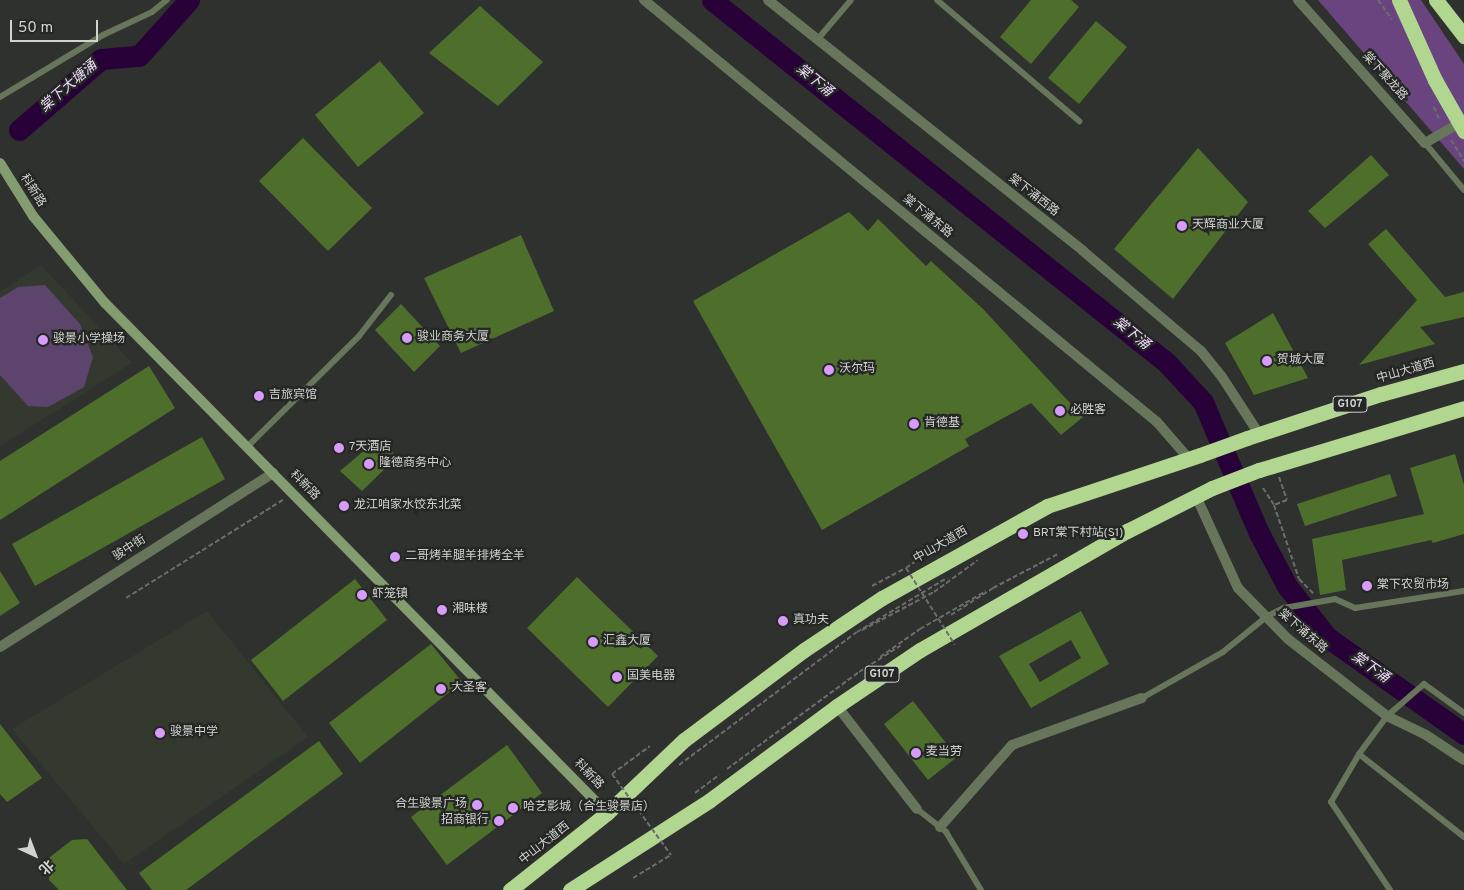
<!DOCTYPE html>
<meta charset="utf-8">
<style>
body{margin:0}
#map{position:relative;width:1464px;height:890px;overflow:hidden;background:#2f312e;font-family:Overpass,"Noto Sans SC",sans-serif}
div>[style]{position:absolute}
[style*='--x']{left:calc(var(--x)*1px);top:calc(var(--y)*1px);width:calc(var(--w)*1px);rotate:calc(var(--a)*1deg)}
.built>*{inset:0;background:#343930}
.green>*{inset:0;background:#5d446c}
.forest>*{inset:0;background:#6a447f}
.river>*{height:21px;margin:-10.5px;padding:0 10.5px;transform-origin:10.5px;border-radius:10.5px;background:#270138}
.building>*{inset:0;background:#4e6f2c}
.path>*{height:2px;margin-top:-1px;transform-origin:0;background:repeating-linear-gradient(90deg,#6b6d6a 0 5px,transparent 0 7.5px)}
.lane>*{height:6px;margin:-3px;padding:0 3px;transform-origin:3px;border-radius:3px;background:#67765a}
.street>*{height:10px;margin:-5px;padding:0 5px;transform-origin:5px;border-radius:5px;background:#67765a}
.secondary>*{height:10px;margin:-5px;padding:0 5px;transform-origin:5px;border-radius:5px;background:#849d70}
.highway>*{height:15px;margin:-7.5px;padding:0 7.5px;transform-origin:7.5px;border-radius:7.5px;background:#b0d690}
.path-bridge>*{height:2px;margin-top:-1px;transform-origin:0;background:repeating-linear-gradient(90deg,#6b6d6a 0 5px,transparent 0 7.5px)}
.highway-bridge>*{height:15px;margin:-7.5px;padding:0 7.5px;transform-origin:7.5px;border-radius:7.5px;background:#b0d690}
.dots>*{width:14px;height:14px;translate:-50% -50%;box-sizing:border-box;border:2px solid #252724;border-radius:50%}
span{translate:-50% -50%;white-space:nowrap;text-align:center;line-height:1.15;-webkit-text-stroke:4.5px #252724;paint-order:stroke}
.shield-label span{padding:1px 4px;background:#252724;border:1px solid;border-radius:4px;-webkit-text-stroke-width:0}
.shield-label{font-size:11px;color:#d1d3d0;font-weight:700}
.street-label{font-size:12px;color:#d1d3d0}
.poi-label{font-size:12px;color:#d1d3d0}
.left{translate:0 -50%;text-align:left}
.right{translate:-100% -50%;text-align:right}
.water-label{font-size:14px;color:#edd8fb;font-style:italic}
.north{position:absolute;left:10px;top:830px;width:50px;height:50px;-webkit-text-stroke:4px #252724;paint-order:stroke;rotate:137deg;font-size:14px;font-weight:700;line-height:20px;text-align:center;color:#d1d3d0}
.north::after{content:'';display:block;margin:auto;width:18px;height:22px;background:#d1d3d0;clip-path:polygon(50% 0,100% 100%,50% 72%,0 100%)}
.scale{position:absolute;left:10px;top:20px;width:88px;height:22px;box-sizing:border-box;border:2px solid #d1d3d0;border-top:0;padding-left:6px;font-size:15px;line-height:18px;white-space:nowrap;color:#d1d3d0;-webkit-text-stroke:4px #252724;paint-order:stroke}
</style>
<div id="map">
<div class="built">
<div style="clip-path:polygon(41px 265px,132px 363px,0 446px,0 292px)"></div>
<div style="clip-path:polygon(207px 611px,308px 737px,124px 864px,12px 729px)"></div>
</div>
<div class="green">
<div style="clip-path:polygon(45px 285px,80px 324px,93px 357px,84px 387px,48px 407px,28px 406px,0 375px,0 298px,18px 287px)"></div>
</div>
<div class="forest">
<div style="clip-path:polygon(1318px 0,1421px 0,1464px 64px,1464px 169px)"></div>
</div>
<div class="river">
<div style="--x:712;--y:0;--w:581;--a:38.57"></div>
<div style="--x:1166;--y:362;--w:54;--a:47.2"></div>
<div style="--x:1203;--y:402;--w:142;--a:66.9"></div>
<div style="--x:1259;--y:533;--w:60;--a:62.2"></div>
<div style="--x:1287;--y:586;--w:65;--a:51.9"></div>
<div style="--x:1327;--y:637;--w:168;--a:35.3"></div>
<div style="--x:19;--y:130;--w:108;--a:-40.9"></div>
<div style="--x:101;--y:59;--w:38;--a:-5"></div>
<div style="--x:139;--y:56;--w:75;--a:-48.2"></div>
</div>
<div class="building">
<div style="clip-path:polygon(1031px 0,1071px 0,1079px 7px,1031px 64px,1000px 37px)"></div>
<div style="clip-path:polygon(480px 6px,543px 62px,498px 106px,429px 53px)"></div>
<div style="clip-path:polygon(1096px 21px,1127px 47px,1079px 104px,1048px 78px)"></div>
<div style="clip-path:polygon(380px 61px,424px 113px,358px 167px,315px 115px)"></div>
<div style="clip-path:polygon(303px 138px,372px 208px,328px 251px,259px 181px)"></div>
<div style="clip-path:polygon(1198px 148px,1248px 202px,1173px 299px,1114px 249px)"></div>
<div style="clip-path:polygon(1371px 155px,1389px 175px,1325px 228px,1308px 211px)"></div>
<div style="clip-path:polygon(849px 212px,868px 231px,878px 219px,926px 266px,931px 261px,983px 309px,1083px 417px,1061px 435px,1031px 403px,965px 439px,969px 446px,822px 530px,693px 301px)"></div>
<div style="clip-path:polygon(1386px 229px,1445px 297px,1464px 292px,1464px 317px,1420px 327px,1435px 344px,1359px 365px,1417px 300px,1368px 244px)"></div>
<div style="clip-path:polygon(521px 235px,554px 311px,461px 353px,424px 278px)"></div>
<div style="clip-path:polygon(401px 304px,440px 346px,414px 372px,375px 330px)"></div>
<div style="clip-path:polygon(1273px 313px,1308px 378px,1254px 395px,1225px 343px)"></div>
<div style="clip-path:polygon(149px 366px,175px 408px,0 520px,0 461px)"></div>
<div style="clip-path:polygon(202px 437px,225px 479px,35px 586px,12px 544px)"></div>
<div style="clip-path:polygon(379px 438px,397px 457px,362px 491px,340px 471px)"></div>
<div style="clip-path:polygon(1455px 454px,1464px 485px,1464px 534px,1433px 543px,1431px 540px,1342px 560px,1346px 590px,1320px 595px,1312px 539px,1424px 514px,1410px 468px)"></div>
<div style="clip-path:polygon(1390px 474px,1397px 496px,1305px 526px,1297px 504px)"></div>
<div style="clip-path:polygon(0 571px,20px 603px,0 616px)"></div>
<div style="clip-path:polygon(577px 577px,658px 656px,608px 707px,527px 628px)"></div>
<div style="clip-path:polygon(355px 579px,387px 620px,283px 701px,251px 660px)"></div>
<div style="clip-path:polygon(evenodd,1081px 611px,1109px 664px,1031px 708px,999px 656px,1081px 611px,1071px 640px,1081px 658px,1040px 682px,1029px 664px,1071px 640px)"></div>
<div style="clip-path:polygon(431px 644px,462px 682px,360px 763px,329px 723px)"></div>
<div style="clip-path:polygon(913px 701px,957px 757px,928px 780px,884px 724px)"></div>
<div style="clip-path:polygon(0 724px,42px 778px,7px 802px,0 794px)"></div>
<div style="clip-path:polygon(319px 741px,343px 774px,186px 890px,152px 890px,139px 873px)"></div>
<div style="clip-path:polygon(507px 745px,542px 793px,447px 865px,411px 817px)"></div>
<div style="clip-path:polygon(87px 839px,127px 890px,59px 890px,49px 880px,50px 857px,72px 840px)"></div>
</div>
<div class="path">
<div style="--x:1378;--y:0;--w:24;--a:54"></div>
<div style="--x:1434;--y:107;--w:15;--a:67"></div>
<div style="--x:1451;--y:140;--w:25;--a:58"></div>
<div style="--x:1279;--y:477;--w:24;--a:71"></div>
<div style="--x:1287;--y:500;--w:14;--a:159"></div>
<div style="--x:1274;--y:505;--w:78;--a:71.3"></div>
<div style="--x:1299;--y:579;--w:21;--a:45"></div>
<div style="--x:1263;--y:488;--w:20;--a:57"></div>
<div style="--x:872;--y:586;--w:38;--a:-28"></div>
<div style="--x:906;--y:568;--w:49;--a:-35"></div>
<div style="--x:126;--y:598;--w:185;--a:-32"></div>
<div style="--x:951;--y:615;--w:50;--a:-32.7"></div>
<div style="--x:993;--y:588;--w:73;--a:-27.6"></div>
<div style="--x:862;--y:630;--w:81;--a:-27.8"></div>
<div style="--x:934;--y:592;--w:54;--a:-36"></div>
<div style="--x:880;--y:657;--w:49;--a:-35"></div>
<div style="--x:920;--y:629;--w:76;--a:-29.9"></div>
<div style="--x:679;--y:765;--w:222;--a:-36.8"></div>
<div style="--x:857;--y:632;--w:105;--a:-31"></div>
<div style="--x:727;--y:769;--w:164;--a:-36.3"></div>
<div style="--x:859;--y:672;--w:49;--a:-32.4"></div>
<div style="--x:612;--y:774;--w:47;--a:-36.4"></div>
<div style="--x:695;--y:793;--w:30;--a:-37"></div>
<div style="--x:633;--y:878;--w:44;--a:-31.2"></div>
</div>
<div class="lane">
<div style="--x:937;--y:0;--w:187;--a:40.4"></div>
<div style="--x:817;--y:40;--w:52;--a:-49.6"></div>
<div style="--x:0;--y:97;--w:120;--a:-31"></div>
<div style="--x:103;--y:35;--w:54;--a:-25.1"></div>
<div style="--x:152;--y:12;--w:19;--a:-39"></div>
<div style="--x:1425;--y:143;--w:61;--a:50.3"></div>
<div style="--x:247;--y:447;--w:158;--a:-44.7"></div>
<div style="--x:359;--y:336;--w:52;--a:-52"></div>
<div style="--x:1142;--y:698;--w:93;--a:-29.6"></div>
<div style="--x:1223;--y:652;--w:55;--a:-39.1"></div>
<div style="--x:1266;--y:617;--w:20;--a:-27"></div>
<div style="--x:1284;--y:608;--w:52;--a:-10"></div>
<div style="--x:1335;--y:599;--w:22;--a:24"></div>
<div style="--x:1355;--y:608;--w:110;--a:-8.9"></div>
<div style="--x:1359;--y:754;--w:134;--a:38.3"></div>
<div style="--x:917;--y:809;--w:37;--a:38"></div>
<div style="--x:946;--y:832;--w:68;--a:58.9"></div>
<div style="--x:1390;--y:890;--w:106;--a:-123.8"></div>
<div style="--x:1331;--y:802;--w:56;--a:-59.7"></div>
<div style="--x:1359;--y:754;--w:47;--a:-53.6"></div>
<div style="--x:1387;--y:716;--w:49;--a:-40.9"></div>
<div style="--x:1424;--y:684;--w:49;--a:35.9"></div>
</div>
<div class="street">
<div style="--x:644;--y:0;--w:664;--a:39.44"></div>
<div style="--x:1157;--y:422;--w:49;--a:49.1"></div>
<div style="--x:768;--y:0;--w:403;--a:38.5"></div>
<div style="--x:1083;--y:251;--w:155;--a:40.3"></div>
<div style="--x:1201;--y:351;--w:33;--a:51"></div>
<div style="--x:1222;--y:377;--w:68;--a:57"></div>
<div style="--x:1298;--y:0;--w:191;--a:48.4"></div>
<div style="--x:1425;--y:143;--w:39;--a:-30"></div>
<div style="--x:1196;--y:496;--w:101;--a:65.5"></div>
<div style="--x:1238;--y:588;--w:71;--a:45.6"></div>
<div style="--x:1288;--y:639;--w:125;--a:37.9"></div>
<div style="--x:1387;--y:716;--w:43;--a:26"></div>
<div style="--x:1426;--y:735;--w:45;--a:33.3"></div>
<div style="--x:0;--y:647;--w:324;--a:-32.5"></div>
<div style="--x:837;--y:706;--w:130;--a:52.2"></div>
<div style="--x:940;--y:827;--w:109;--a:-48.7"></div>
<div style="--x:1012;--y:745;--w:138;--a:-19.9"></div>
</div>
<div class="secondary">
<div style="--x:0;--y:163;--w:62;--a:58.1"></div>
<div style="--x:33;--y:216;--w:113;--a:50.4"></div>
<div style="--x:105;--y:303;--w:716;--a:45.45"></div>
</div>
<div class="highway">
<div style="--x:1399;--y:0;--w:88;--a:65.8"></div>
<div style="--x:1435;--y:80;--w:59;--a:60.4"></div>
<div style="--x:1436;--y:0;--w:46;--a:52.1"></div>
<div style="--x:1247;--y:438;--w:141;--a:-18.2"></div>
<div style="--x:1381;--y:394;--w:86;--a:-15.5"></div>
<div style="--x:1259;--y:470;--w:214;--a:-16.8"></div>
<div style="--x:510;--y:890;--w:124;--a:-38.4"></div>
<div style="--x:607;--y:813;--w:106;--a:-43.5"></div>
<div style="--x:684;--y:740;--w:150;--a:-36.9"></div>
<div style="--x:804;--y:650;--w:94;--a:-33.7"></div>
<div style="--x:882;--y:598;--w:189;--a:-29.1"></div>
<div style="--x:1047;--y:506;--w:161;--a:-18.4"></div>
<div style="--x:570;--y:890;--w:166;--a:-32.7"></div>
<div style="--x:710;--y:800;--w:158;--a:-36.5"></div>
<div style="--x:837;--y:706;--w:100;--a:-34"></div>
<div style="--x:920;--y:650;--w:239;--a:-29.9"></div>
<div style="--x:1127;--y:531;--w:95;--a:-26.8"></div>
</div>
<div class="path-bridge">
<div style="--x:906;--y:568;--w:91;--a:57.5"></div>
<div style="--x:612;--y:774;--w:100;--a:53.9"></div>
</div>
<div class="highway-bridge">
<div style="--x:1200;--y:455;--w:50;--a:-19.9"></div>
<div style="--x:1212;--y:488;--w:50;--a:-21"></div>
</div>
<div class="dots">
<div style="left:1182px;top:226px;background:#d79bf9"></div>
<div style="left:407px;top:338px;background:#d79bf9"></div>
<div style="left:43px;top:340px;background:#d79bf9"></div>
<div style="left:1267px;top:361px;background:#d79bf9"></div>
<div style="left:829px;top:370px;background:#d79bf9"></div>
<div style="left:259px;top:396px;background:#d79bf9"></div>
<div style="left:1060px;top:411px;background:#d79bf9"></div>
<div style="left:914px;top:424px;background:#d79bf9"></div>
<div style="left:339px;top:448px;background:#d79bf9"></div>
<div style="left:369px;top:464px;background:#d79bf9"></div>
<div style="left:344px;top:506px;background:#d79bf9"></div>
<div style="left:1023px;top:534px;background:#d79bf9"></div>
<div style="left:395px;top:557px;background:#d79bf9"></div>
<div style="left:1367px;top:586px;background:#d79bf9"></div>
<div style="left:362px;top:595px;background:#d79bf9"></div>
<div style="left:442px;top:610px;background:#d79bf9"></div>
<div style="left:783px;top:621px;background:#d79bf9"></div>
<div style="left:593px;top:642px;background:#d79bf9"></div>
<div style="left:617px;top:677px;background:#d79bf9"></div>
<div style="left:441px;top:689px;background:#d79bf9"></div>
<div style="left:160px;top:733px;background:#d79bf9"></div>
<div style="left:916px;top:753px;background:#d79bf9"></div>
<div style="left:477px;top:805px;background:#d79bf9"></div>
<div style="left:513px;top:808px;background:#d79bf9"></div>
<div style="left:499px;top:821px;background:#d79bf9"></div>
</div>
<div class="shield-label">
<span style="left:1350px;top:404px">G107</span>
<span style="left:882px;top:674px">G107</span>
</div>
<div class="street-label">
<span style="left:1384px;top:77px;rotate:48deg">棠下聚龙路</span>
<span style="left:32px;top:191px;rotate:57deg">科新路</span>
<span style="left:1033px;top:196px;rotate:38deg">棠下涌西路</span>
<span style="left:927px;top:217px;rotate:39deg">棠下涌东路</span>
<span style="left:1406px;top:372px;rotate:-16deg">中山大道西</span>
<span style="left:304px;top:486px;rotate:45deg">科新路</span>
<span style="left:941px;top:546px;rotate:-30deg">中山大道西</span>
<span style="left:130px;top:549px;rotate:-33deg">骏中街</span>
<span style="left:1302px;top:632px;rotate:41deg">棠下涌东路</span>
<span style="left:588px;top:775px;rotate:46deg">科新路</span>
<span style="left:545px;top:844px;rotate:-38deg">中山大道西</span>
</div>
<div class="poi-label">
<span class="left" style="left:1192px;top:226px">天辉商业大厦</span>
<span class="left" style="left:417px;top:338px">骏业商务大厦</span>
<span class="left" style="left:53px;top:340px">骏景小学操场</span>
<span class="left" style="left:1277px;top:361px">贺城大厦</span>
<span class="left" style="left:839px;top:370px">沃尔玛</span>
<span class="left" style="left:269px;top:396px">吉旅宾馆</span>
<span class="left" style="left:1070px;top:411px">必胜客</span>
<span class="left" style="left:924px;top:424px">肯德基</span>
<span class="left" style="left:349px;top:448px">7天酒店</span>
<span class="left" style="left:379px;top:464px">隆德商务中心</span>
<span class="left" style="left:354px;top:506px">龙江咱家水饺东北菜</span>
<span class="left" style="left:1033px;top:534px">BRT棠下村站(S1)</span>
<span class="left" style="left:405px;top:557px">二哥烤羊腿羊排烤全羊</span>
<span class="left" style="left:1377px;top:586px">棠下农贸市场</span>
<span class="left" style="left:372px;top:595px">虾笼镇</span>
<span class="left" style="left:452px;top:610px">湘味楼</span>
<span class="left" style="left:793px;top:621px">真功夫</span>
<span class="left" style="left:603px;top:642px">汇鑫大厦</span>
<span class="left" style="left:627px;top:677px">国美电器</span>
<span class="left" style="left:451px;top:689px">大圣客</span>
<span class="left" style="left:170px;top:733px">骏景中学</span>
<span class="left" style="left:926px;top:753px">麦当劳</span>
<span class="right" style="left:467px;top:805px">合生骏景广场</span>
<span class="left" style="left:523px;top:808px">哈艺影城（合生骏景店）</span>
<span class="right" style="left:489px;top:821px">招商银行</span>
</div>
<div class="water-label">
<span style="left:814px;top:81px;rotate:39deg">棠下涌</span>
<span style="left:69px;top:87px;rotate:-41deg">棠下大塘涌</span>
<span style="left:1131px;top:334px;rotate:39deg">棠下涌</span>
<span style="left:1370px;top:668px;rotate:35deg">棠下涌</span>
</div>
<div class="north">北</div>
<div class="scale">50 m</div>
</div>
